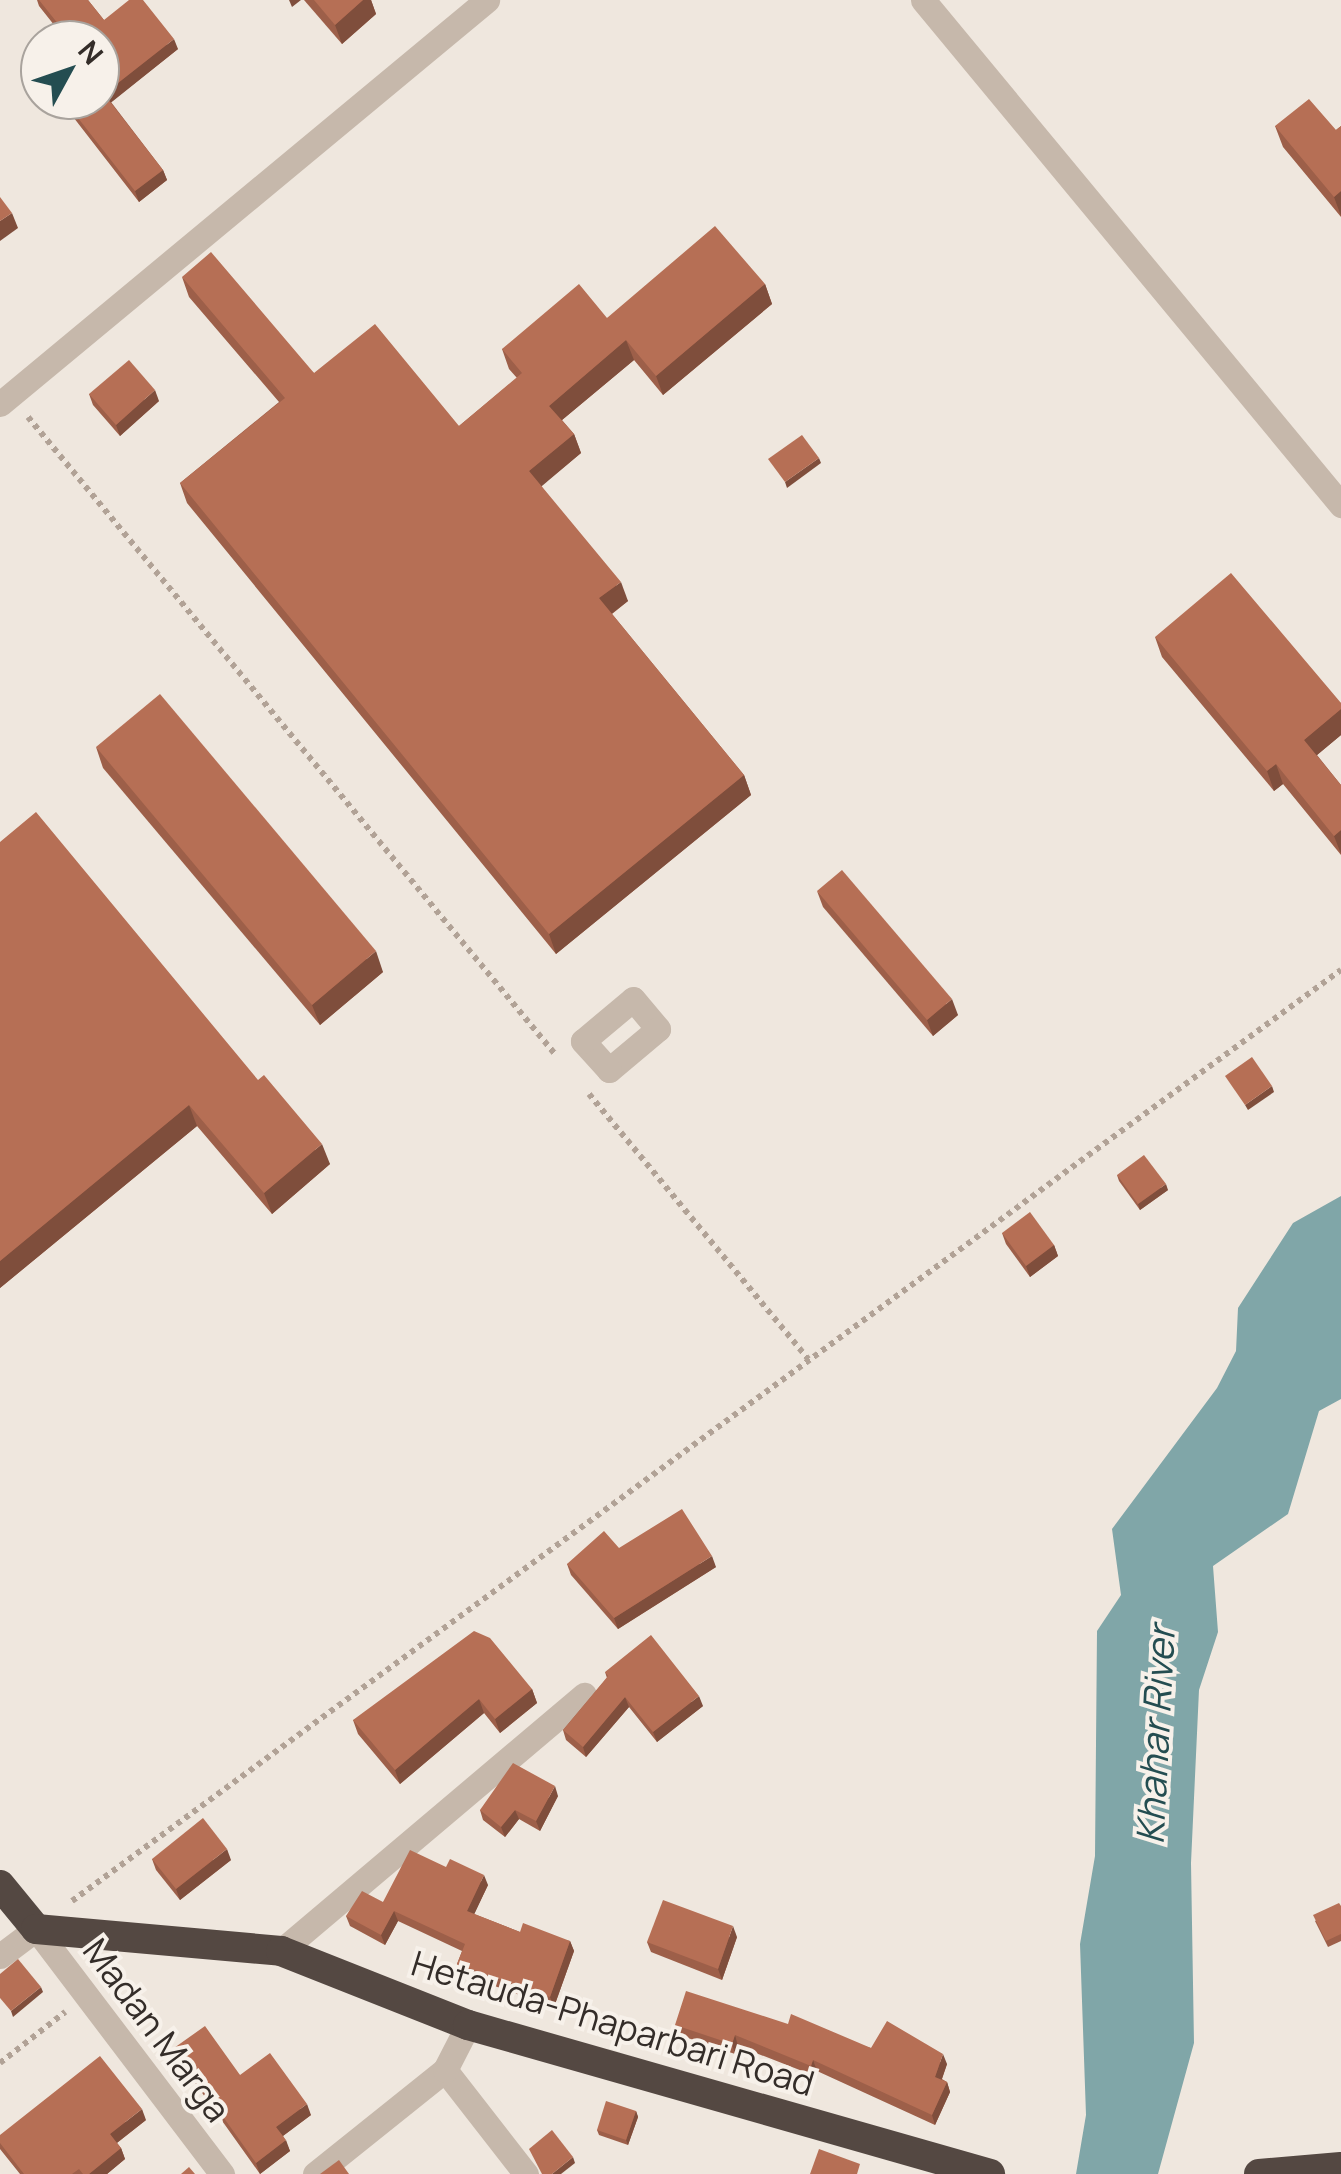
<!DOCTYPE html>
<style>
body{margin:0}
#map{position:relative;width:1341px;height:2174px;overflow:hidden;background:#efe7de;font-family:Manrope,sans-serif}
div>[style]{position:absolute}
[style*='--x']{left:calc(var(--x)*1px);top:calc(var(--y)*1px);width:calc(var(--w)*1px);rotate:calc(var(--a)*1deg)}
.water>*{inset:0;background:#80a6a8}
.path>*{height:6px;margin-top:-3px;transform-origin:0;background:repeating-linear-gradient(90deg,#b1a296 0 5px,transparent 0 10px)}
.minor>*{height:25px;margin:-12.5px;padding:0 12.5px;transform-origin:12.5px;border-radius:12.5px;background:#c6b8ab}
.highway>*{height:30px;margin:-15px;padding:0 15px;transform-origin:15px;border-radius:15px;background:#544842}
.wall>*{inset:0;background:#9d5f49}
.shaded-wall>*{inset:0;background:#7f4e3c}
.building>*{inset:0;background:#b66f55}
span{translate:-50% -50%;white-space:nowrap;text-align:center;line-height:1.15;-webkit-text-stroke:8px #f7f1ea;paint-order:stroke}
.street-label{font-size:35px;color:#342d29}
.water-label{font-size:38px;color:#244d51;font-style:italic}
.north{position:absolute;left:20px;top:20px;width:100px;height:100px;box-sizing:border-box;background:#f7f1ea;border:2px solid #a9a39d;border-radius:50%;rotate:50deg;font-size:28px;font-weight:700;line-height:40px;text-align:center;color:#342d29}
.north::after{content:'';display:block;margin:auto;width:35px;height:45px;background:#244d51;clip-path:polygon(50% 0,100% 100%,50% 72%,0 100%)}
</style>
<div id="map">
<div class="water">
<div style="clip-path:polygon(1341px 1196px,1341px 1399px,1319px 1411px,1288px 1514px,1213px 1566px,1218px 1632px,1199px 1690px,1191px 1863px,1194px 2043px,1158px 2174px,1076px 2174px,1086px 2115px,1080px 1944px,1095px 1856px,1097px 1631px,1121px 1595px,1112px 1529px,1217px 1388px,1236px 1351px,1238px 1308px,1293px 1223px)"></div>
</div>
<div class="path">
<div style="--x:28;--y:417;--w:827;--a:50.4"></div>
<div style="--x:589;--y:1094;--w:344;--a:50.4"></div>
<div style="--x:72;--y:1901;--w:1574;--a:-36.27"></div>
<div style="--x:0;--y:2063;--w:83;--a:-38.1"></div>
</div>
<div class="minor">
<div style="--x:923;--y:0;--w:656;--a:50.38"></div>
<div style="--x:0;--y:404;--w:633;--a:-39.68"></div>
<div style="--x:633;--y:999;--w:39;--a:50"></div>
<div style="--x:658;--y:1029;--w:64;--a:140.1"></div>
<div style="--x:609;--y:1070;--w:39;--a:-132"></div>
<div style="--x:583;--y:1041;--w:65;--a:-40"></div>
<div style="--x:281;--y:1951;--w:397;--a:-40.2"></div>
<div style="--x:0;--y:1956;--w:45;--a:-36.9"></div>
<div style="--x:36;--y:1929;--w:308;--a:52.8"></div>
<div style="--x:445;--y:2070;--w:132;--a:52.1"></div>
<div style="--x:315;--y:2174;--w:166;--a:-38.7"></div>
<div style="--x:445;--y:2070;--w:51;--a:-62.9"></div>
</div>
<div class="highway">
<div style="--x:0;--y:1885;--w:57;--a:50.7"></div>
<div style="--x:36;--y:1929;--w:246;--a:5.1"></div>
<div style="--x:281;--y:1951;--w:201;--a:21.6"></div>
<div style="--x:468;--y:2025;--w:543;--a:15.93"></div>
<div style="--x:1259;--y:2174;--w:82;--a:-4.9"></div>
</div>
<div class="wall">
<div style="clip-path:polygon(37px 0,88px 0,104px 20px,178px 49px,111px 102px,163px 170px,167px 180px,139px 202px,60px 100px,100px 100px,100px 40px,66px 40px,39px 6px)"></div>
<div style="clip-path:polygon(304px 0,371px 0,376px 14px,342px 44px)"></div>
<div style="clip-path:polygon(1275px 126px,1336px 130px,1341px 126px,1341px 217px,1283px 147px)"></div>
<div style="clip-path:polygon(182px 277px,314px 373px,459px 426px,517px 378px,509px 369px,502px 349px,607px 318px,765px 284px,772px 304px,663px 395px,634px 360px,562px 420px,574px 434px,581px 453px,541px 486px,628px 601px,612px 614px,744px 775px,751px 795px,556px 954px,187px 503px,180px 483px,279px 402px,189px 297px)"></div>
<div style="clip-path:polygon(89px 394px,159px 401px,120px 436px,93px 405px)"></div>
<div style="clip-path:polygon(1155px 637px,1341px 703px,1341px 735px,1317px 755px,1341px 785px,1341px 855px,1283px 784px,1274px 791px,1162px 657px)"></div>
<div style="clip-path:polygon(96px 747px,383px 972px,320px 1025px,103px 768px)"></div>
<div style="clip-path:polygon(0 842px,330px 1164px,272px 1214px,197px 1126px,0 1288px)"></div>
<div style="clip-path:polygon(817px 891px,958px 1015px,933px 1036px,823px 907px)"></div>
<div style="clip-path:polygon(1117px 1175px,1168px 1190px,1140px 1210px,1119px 1181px)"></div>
<div style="clip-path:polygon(1002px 1233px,1054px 1245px,1058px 1256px,1030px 1277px,1006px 1244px)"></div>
<div style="clip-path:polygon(619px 1548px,716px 1567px,618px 1629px,571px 1575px,567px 1564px)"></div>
<div style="clip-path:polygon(605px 1672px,703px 1706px,657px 1742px,629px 1707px,586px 1757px,566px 1740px,563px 1730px,607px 1678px)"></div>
<div style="clip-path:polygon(532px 1689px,537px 1703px,500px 1733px,484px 1713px,400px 1784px,358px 1734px,353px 1720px)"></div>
<div style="clip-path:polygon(558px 1796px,540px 1831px,519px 1819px,505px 1837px,483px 1820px,480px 1810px)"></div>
<div style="clip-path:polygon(152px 1859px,231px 1860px,180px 1900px,156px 1870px)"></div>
<div style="clip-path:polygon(446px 1867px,488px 1885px,474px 1914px,520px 1932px,570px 1941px,574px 1951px,554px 2007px,461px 1974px,457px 1964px,462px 1951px,398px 1921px,385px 1945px,350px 1926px,346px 1916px,383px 1902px)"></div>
<div style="clip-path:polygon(1341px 1906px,1341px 1941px,1328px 1947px,1315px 1921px)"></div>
<div style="clip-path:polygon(737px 1937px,722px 1980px,651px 1952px,647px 1942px)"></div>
<div style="clip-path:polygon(788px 2024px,871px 2048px,947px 2064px,942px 2079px,947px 2082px,950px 2092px,935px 2125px,817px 2071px,815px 2076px,738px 2046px,735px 2054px,679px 2035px,675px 2025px)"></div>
<div style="clip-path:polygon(174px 2048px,240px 2075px,311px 2115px,283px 2136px,290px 2151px,260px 2174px,178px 2059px)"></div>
<div style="clip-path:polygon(636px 2111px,638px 2117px,628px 2145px,599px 2135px,597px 2130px)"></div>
<div style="clip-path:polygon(146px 2120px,117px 2143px,121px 2148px,125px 2159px,107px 2174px,20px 2174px,0 2149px,0 2135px)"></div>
</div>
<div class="shaded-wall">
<div style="clip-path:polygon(289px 0,301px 0,292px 7px)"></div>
<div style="clip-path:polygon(363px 0,371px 0,376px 14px,342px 44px,335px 25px)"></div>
<div style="clip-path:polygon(174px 39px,178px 49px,108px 105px,104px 94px)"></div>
<div style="clip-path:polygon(163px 170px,167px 180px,139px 202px,135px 191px)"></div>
<div style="clip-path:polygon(1341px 191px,1341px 216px,1334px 197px)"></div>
<div style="clip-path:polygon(12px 213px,18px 228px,0 241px,0 221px)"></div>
<div style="clip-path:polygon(765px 284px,772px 304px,663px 395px,656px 376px)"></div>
<div style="clip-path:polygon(626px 340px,634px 360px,556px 425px,549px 406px)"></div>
<div style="clip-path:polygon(155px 390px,159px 401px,120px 436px,116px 425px)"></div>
<div style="clip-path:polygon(574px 434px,581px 453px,536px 491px,529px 471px)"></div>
<div style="clip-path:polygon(819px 458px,821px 463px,787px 488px,785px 482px)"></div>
<div style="clip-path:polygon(621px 582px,628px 601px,606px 618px,599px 598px)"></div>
<div style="clip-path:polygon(1341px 709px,1341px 735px,1311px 760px,1304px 740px)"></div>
<div style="clip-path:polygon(1276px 764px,1283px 784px,1274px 791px,1267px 771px)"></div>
<div style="clip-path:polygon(744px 775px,751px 795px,556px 954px,549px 934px)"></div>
<div style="clip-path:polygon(1341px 830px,1341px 854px,1334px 836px)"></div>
<div style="clip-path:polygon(376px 951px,383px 972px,320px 1025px,312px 1005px)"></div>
<div style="clip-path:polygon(952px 999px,958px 1015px,933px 1036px,927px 1020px)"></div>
<div style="clip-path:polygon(1272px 1086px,1274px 1092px,1248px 1110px,1245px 1105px)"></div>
<div style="clip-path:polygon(189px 1105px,197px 1126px,0 1288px,0 1261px)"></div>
<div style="clip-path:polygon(322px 1144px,330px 1164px,272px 1214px,264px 1193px)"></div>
<div style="clip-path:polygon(1166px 1184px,1168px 1190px,1140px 1210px,1138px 1204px)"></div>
<div style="clip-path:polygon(1054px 1245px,1058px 1256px,1030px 1277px,1026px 1266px)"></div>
<div style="clip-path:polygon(712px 1556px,716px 1567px,618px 1629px,614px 1618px)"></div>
<div style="clip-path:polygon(532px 1689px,537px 1703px,500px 1733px,495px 1719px)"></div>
<div style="clip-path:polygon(699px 1696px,703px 1706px,657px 1742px,653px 1732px)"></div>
<div style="clip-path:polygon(625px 1697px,629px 1707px,586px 1757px,583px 1747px)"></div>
<div style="clip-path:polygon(479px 1699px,484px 1713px,400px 1784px,395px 1770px)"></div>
<div style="clip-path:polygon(555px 1786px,558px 1796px,540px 1831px,536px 1821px)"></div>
<div style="clip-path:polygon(515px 1810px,519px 1819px,505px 1837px,501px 1827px)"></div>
<div style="clip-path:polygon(227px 1849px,231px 1860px,180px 1900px,176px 1889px)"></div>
<div style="clip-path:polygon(484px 1875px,488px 1885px,471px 1921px,467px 1911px)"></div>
<div style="clip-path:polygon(394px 1911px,398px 1921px,385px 1945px,381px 1935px)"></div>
<div style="clip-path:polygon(733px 1926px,737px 1937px,722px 1980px,718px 1969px)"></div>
<div style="clip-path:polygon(570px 1941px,574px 1951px,554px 2007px,550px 1997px)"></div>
<div style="clip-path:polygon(41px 1987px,43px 1992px,13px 2017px,11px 2011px)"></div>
<div style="clip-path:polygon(735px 2035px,738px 2046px,735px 2054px,732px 2044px)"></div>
<div style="clip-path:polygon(943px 2054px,947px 2064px,939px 2087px,935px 2077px)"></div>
<div style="clip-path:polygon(813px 2060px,817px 2071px,815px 2076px,811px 2066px)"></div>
<div style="clip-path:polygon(947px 2082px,950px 2092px,935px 2125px,932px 2115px)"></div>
<div style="clip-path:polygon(307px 2104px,311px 2115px,280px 2138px,276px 2127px)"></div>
<div style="clip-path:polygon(142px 2109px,146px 2120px,114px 2145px,110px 2134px)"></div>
<div style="clip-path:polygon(636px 2111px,638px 2117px,628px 2145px,626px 2140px)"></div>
<div style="clip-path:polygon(286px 2140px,290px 2151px,260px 2174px,256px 2163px)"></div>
<div style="clip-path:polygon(121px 2148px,125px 2159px,107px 2174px,89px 2174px)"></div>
<div style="clip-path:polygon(573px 2157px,575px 2163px,561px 2174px,552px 2174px)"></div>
</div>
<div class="building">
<div style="clip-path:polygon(39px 0,88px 0,104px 20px,129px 0,143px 0,174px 39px,104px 94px,163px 170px,135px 191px,64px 100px,100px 100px,100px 40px,71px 40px)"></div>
<div style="clip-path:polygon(314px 0,363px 0,335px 25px)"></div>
<div style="clip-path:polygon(1309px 99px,1336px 130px,1341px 126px,1341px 191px,1334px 197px,1275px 126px)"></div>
<div style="clip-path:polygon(0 197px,12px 213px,0 221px)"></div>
<div style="clip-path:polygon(715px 226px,765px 284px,656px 376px,626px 340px,549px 406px,574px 434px,529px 471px,621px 582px,599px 598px,744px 775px,549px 934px,180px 483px,285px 398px,182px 277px,211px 252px,314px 373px,375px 324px,459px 426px,522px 373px,502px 349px,579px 284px,607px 318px)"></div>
<div style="clip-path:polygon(129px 360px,155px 390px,116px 425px,89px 394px)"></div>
<div style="clip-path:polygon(802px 435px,819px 458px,785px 482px,768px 459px)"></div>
<div style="clip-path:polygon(1231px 573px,1341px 703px,1341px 709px,1304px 740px,1341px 785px,1341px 830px,1334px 836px,1276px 764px,1267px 771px,1155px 637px)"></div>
<div style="clip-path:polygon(160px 694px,376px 951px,312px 1005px,96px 747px)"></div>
<div style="clip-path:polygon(36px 812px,258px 1080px,264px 1075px,322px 1144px,264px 1193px,189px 1105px,0 1261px,0 842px)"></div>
<div style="clip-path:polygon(842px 870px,952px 999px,927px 1020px,817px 891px)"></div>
<div style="clip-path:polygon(1252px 1057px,1272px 1086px,1245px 1105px,1225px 1076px)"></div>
<div style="clip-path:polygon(1144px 1155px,1166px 1184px,1138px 1204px,1117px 1175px)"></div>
<div style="clip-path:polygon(1030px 1212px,1054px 1245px,1026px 1266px,1002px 1233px)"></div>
<div style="clip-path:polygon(682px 1509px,712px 1556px,614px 1618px,567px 1564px,604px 1531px,619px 1548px)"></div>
<div style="clip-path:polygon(474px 1631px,490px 1638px,532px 1689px,495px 1719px,479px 1699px,395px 1770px,353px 1720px)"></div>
<div style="clip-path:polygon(651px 1635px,699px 1696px,653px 1732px,625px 1697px,583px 1747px,563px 1730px,608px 1676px,605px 1672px)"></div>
<div style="clip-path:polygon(513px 1763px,555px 1786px,536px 1821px,515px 1810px,501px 1827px,480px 1810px)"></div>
<div style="clip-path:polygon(203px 1818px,227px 1849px,176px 1889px,152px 1859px)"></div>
<div style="clip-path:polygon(410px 1850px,446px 1867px,450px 1859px,484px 1875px,467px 1911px,520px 1932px,523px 1923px,570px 1941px,550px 1997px,457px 1964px,465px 1944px,394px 1911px,381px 1935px,346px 1916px,362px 1891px,383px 1902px)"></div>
<div style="clip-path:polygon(663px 1900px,733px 1926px,718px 1969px,647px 1942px)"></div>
<div style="clip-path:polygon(1339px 1903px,1341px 1906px,1341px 1934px,1326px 1941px,1313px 1915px)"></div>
<div style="clip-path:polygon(18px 1959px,41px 1987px,11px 2011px,0 1998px,0 1974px)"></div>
<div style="clip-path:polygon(686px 1991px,788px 2024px,791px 2014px,871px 2048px,887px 2021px,943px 2054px,935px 2077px,947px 2082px,932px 2115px,813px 2060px,811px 2066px,735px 2035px,732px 2044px,675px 2025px)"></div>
<div style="clip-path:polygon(205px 2026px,240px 2075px,270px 2053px,307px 2104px,276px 2127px,286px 2140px,256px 2163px,174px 2048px)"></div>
<div style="clip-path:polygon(100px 2056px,142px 2109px,110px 2134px,121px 2148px,89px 2174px,83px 2174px,79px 2169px,72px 2174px,24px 2174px,0 2143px,0 2135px)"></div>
<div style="clip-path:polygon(606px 2101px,636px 2111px,626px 2140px,597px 2130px)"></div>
<div style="clip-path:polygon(552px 2130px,573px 2157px,552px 2174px,542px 2174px,529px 2149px)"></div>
<div style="clip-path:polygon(819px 2149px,860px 2164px,857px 2174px,810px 2174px)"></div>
<div style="clip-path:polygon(339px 2160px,349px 2174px,320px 2174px)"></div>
<div style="clip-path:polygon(189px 2167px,195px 2174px,181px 2174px)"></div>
</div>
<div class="street-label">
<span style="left:613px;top:2023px;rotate:17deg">Hetauda-Phaparbari Road</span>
<span style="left:157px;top:2030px;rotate:53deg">Madan Marga</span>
</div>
<div class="water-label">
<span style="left:1155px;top:1735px;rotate:-87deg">Khahar River</span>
</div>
<div class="north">N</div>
</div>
